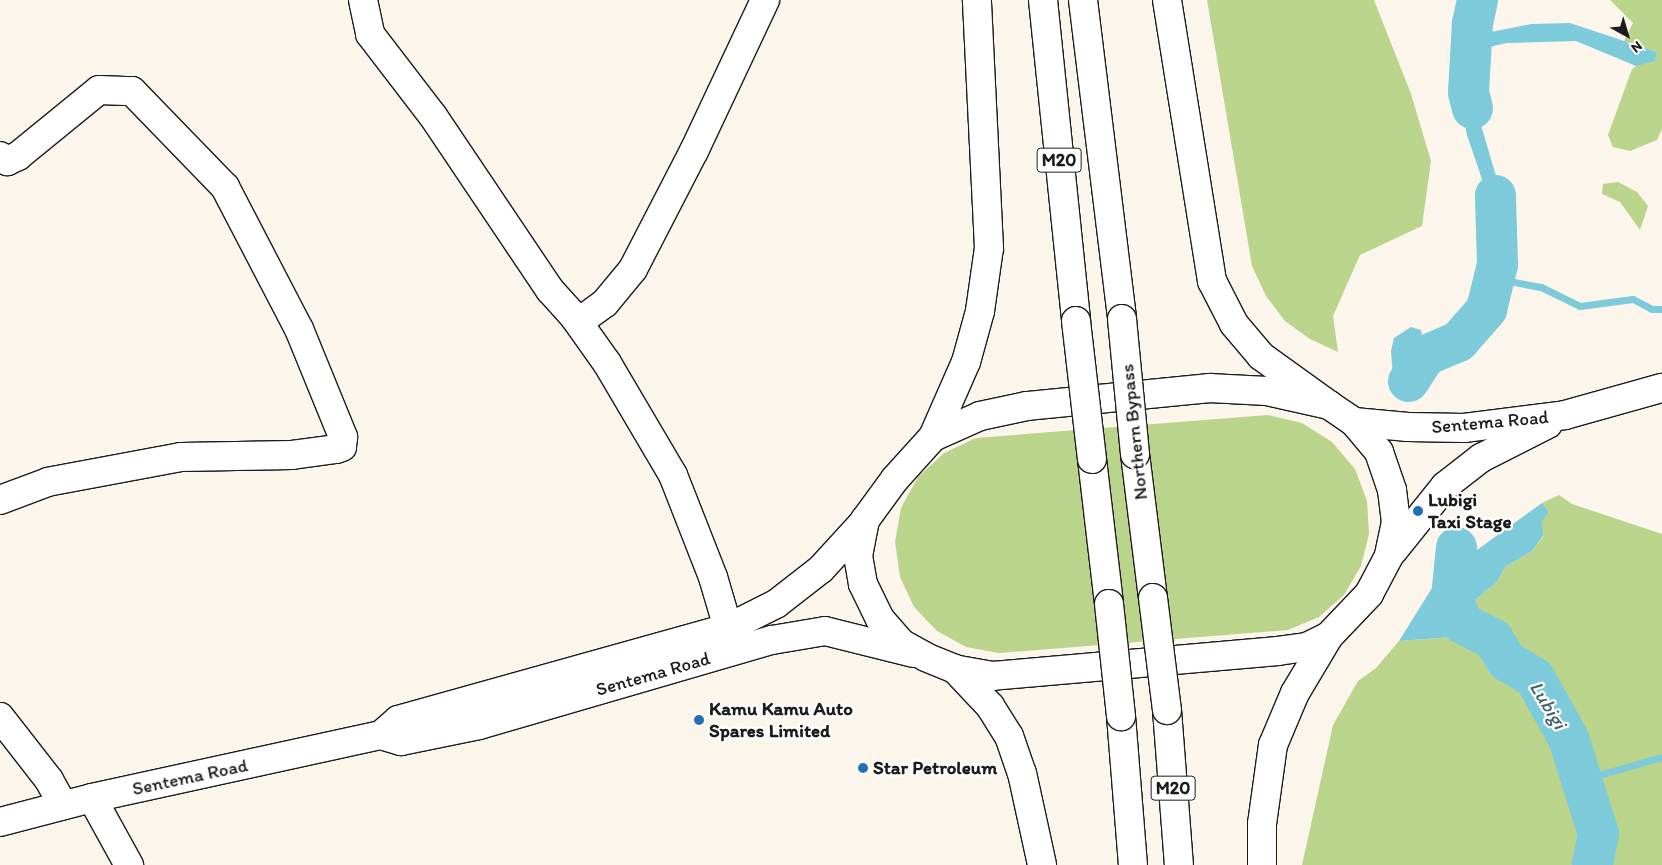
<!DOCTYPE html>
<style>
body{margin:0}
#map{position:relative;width:1662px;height:865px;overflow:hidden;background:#fcf5ec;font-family:Itim,sans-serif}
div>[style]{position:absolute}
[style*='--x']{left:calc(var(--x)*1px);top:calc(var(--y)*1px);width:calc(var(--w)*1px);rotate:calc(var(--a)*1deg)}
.green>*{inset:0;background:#bad48b}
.water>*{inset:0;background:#7ccada}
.stream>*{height:7px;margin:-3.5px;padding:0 3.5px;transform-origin:3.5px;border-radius:3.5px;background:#7ccada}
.river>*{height:41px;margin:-20.5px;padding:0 20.5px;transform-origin:20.5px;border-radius:20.5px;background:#7ccada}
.roads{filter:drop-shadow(1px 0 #1c1c1c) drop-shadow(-1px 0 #1c1c1c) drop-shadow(0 1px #1c1c1c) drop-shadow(0 -1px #1c1c1c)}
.minor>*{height:28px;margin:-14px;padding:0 14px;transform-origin:14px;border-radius:14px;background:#fff}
.major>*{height:28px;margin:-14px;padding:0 14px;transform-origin:14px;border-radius:14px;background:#fff}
.highway>*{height:28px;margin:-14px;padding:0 14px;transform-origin:14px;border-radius:14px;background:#fff}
.bridges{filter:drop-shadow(1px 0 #1c1c1c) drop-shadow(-1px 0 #1c1c1c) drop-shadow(0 1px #1c1c1c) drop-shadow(0 -1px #1c1c1c)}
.highway-bridge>*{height:28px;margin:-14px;padding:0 14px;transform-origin:14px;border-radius:14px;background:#fff}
.dots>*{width:14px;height:14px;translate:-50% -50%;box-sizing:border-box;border:2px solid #fff;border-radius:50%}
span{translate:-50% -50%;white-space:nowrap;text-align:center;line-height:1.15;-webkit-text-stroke:4.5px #fff;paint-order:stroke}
.shield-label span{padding:1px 4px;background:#fff;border:1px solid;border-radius:4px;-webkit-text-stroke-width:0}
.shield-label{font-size:18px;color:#1c1c1c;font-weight:700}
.street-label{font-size:19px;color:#1c1c1c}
.poi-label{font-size:19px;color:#1c1c1c;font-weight:700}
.left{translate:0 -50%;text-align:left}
.water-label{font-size:20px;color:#426268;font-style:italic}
.north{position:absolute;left:1602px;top:10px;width:50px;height:50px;-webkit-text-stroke:4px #fff;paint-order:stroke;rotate:141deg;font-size:14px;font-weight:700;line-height:20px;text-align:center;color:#1c1c1c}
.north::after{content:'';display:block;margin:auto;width:18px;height:22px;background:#1c1c1c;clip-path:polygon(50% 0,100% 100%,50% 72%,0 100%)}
</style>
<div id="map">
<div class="green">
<div style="clip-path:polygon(1207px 0,1374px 0,1411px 94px,1431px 161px,1422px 226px,1360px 255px,1333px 316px,1338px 352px,1310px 339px,1285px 321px,1266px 296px,1252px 266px)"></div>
<div style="clip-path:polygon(1610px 0,1662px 0,1662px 129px,1657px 140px,1630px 151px,1613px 147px,1608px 135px,1632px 69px,1642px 62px,1655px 61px,1657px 52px,1624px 41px,1633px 23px)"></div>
<div style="clip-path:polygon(1618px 182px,1637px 192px,1648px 206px,1640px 230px,1620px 202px,1602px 194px,1603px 184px)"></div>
<div style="clip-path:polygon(1268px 415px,1302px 423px,1332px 442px,1355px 469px,1367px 501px,1369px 534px,1361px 566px,1344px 595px,1319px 617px,1288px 630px,999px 653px,966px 647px,937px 631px,914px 607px,900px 577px,895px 542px,901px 508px,918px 477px,944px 453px,976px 438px)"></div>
<div style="clip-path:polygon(1559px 495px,1572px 504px,1662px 534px,1662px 865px,1302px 865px,1333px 725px,1358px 681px,1376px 668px,1399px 641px,1467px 636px,1479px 629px,1469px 625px,1470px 604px,1497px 582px,1505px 567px,1532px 551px,1543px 537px,1541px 521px,1549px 512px,1542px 503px)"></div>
</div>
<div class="water">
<div style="clip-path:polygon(1570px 23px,1657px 52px,1655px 61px,1636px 66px,1576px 41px,1507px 43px,1471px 51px,1481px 125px,1498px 183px,1505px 244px,1510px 257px,1504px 259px,1496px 252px,1488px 221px,1485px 188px,1467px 135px,1458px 87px,1462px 55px,1471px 36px,1531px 24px)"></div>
<div style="clip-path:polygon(1411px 327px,1421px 330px,1427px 365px,1420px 379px,1401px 386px,1393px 376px,1391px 351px,1394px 338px)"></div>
<div style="clip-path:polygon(1542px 503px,1549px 512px,1542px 521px,1543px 536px,1532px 551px,1505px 567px,1497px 582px,1470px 604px,1469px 625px,1480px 630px,1467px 636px,1399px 641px,1442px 572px,1447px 551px,1470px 545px,1477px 550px)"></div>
</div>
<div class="stream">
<div style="--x:1495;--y:270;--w:18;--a:38"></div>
<div style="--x:1509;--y:281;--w:33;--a:11"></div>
<div style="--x:1541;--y:287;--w:43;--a:26"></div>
<div style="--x:1580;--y:306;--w:53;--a:-7.5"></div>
<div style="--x:1633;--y:299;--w:21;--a:28"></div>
<div style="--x:1652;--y:309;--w:10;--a:0"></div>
<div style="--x:1580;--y:776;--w:15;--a:0"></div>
<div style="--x:1595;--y:776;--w:70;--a:-15.8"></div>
</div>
<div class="river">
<div style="--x:1472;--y:108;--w:16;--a:-104"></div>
<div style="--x:1468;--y:92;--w:69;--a:-86.7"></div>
<div style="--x:1472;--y:23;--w:24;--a:-78"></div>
<div style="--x:1408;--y:381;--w:31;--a:-57"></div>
<div style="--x:1425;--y:355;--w:36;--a:-23"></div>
<div style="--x:1458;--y:341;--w:43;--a:-48.8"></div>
<div style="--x:1486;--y:309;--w:46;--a:-76.3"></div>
<div style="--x:1497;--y:264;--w:69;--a:-91.7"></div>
<div style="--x:1456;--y:547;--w:50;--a:95.7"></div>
<div style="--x:1451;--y:597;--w:28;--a:67"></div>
<div style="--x:1462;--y:623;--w:35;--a:27"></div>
<div style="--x:1493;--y:639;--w:26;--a:58"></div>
<div style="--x:1507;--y:661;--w:31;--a:31"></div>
<div style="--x:1534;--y:677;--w:70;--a:60.9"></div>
<div style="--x:1568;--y:738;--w:100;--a:72.5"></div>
<div style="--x:1598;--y:833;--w:33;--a:101"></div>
</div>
<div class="roads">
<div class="minor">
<div style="--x:363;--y:0;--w:35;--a:78"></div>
<div style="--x:370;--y:34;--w:103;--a:52.5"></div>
<div style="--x:433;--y:116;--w:210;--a:56.1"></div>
<div style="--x:550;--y:290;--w:38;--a:48"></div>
<div style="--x:575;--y:318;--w:8;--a:7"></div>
<div style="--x:583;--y:319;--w:27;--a:-36"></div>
<div style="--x:605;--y:303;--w:44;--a:-50.5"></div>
<div style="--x:633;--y:269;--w:133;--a:-62.7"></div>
<div style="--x:694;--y:151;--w:167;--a:-64.8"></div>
<div style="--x:0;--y:156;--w:9;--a:36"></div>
<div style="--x:7;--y:161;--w:12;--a:-24"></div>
<div style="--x:18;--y:156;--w:104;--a:-39.2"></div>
<div style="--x:99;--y:90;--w:33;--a:2"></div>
<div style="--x:132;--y:91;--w:134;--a:45.9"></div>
<div style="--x:225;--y:187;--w:160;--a:62.5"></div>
<div style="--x:299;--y:329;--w:117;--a:67.8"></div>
<div style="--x:343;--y:437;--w:10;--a:96"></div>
<div style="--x:342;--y:447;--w:6;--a:162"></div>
<div style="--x:336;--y:449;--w:44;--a:172.2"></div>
<div style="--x:292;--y:455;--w:111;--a:179"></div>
<div style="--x:181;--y:457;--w:135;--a:169.4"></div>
<div style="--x:48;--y:482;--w:51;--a:159.4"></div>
<div style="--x:575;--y:318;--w:55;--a:54.6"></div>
<div style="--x:607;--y:363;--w:130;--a:59.5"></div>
<div style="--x:673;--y:475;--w:110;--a:68.6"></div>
<div style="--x:713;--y:577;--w:53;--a:73.6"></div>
<div style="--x:0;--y:717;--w:80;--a:52.1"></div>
<div style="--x:49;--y:780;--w:29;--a:61"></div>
<div style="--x:92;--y:798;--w:77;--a:61.1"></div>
</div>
<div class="major">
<div style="--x:1209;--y:388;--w:58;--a:3"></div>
<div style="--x:1267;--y:391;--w:64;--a:12.7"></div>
<div style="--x:1329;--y:405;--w:30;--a:34"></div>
<div style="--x:1354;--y:422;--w:39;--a:50"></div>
<div style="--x:1379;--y:452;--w:40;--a:71.1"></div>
<div style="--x:1392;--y:490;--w:32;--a:83"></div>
<div style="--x:1396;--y:522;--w:35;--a:102"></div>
<div style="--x:1389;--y:556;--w:43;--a:117.8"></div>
<div style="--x:1369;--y:594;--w:58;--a:133.6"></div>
<div style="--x:1329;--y:636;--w:25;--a:154"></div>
<div style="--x:1306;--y:647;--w:28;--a:172"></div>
<div style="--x:1278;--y:651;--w:286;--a:175"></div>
<div style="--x:993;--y:676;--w:39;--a:-170"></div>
<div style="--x:955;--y:669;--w:31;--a:-158"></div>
<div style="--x:926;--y:657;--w:29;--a:-151"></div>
<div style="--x:901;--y:643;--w:32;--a:-131"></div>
<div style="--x:880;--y:619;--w:39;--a:-116"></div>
<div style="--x:863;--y:584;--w:28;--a:-100"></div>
<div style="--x:858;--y:556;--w:37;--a:-79"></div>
<div style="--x:865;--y:520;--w:51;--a:-53.8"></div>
<div style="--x:895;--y:479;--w:57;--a:-47.9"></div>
<div style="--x:933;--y:437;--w:51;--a:-24.1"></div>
<div style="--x:980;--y:416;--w:48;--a:-12"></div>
<div style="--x:1027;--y:406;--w:183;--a:-5.6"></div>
<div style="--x:1354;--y:422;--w:54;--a:5.3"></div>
<div style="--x:1408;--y:427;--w:56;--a:1"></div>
<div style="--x:1464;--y:428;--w:102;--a:-7.3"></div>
<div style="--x:1565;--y:415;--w:101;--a:-15.6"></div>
<div style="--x:1393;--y:551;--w:83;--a:-51.3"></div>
<div style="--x:1445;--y:486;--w:46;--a:-37.9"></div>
<div style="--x:1481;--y:458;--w:75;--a:-26.9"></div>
<div style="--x:381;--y:735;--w:23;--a:-41"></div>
<div style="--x:398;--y:720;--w:343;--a:-15.6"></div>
<div style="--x:728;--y:628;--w:54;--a:-26.6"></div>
<div style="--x:776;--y:604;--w:57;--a:-37.9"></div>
<div style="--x:821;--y:569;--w:65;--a:-47.5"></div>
<div style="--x:0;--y:822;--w:95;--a:-14.6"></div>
<div style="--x:92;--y:798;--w:296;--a:-12.3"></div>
<div style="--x:381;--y:735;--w:21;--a:17"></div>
<div style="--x:401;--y:741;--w:80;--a:-11.6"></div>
<div style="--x:479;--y:725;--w:305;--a:-16.2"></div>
<div style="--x:772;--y:640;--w:54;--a:-9.6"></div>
<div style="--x:825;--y:631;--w:91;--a:14"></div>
</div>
<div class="highway">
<div style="--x:1043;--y:0;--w:323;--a:84.1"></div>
<div style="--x:1083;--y:0;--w:321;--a:83"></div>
<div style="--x:1167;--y:0;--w:285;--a:80.9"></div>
<div style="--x:1212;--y:281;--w:48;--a:62.9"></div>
<div style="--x:1234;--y:324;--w:42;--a:49.8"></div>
<div style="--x:1261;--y:356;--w:84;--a:35.8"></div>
<div style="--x:933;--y:437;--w:82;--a:-66.3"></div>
<div style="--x:966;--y:362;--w:53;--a:-74.6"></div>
<div style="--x:980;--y:311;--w:64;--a:-81.9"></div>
<div style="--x:989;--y:248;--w:248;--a:-92.8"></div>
<div style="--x:1135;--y:454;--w:145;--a:82.9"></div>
<div style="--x:1092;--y:459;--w:146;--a:83.3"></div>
<div style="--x:955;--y:669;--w:51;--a:46.6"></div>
<div style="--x:990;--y:706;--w:36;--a:58"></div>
<div style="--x:1009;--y:736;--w:39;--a:71"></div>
<div style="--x:1022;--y:773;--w:94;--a:77.7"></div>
<div style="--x:1167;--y:710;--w:155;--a:85.6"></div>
<div style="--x:1121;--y:716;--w:149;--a:85.4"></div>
<div style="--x:1262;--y:865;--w:41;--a:-90"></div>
<div style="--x:1262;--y:824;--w:80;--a:-82.1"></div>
<div style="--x:1273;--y:745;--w:56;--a:-67.1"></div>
<div style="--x:1295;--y:693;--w:66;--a:-59.2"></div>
</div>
</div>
<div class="bridges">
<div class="highway-bridge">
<div style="--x:1122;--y:319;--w:136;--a:84.5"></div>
<div style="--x:1076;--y:321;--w:139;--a:83.4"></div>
<div style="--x:1153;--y:598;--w:113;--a:82.9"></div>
<div style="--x:1109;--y:604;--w:113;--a:83.9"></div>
</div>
</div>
<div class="dots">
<div style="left:1418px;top:511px;background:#1f6fb2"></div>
<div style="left:699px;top:720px;background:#1f6fb2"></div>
<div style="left:863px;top:768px;background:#1f6fb2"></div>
</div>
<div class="shield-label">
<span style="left:1059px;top:160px">M20</span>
<span style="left:1173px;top:788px">M20</span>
</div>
<div class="street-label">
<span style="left:1490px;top:422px;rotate:-5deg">Sentema Road</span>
<span style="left:1134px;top:432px;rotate:-96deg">Northern Bypass</span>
<span style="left:653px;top:674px;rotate:-16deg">Sentema Road</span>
<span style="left:190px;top:777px;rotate:-12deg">Sentema Road</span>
</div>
<div class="poi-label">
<span class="left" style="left:1428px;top:511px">Lubigi<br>Taxi Stage</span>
<span class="left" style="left:709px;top:720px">Kamu Kamu Auto<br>Spares Limited</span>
<span class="left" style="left:873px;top:768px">Star Petroleum</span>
</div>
<div class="water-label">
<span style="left:1548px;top:705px;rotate:59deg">Lubigi</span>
</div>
<div class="north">N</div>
</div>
